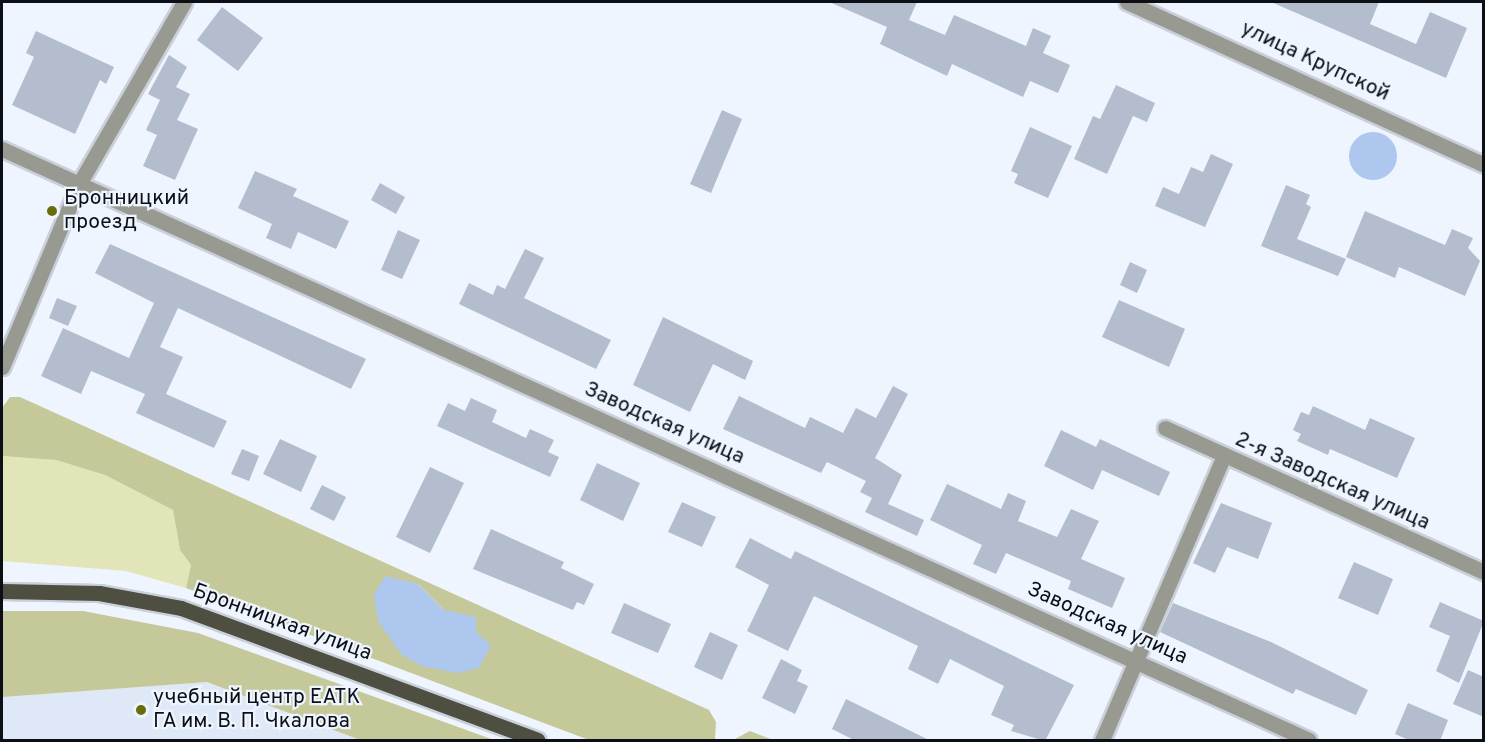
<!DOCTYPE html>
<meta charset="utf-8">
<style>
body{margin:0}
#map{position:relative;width:1485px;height:742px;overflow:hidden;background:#eef5ff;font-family:Overpass,sans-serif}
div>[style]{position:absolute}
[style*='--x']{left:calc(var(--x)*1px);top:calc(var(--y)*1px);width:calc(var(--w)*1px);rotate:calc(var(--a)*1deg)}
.built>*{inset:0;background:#dfe8f6}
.green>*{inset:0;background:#e2e5b8}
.forest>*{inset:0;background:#c5c899}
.water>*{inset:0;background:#adc7ef}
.round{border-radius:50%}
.building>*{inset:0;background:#b3bdcd}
.roads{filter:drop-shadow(2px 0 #cad0da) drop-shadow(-2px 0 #cad0da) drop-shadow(0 2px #cad0da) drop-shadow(0 -2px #cad0da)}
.minor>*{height:15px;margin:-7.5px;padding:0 7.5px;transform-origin:7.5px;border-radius:7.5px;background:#989991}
.major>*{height:15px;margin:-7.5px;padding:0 7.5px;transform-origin:7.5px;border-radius:7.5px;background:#4e4f41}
.dots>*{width:16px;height:16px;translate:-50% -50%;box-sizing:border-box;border:3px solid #eef5ff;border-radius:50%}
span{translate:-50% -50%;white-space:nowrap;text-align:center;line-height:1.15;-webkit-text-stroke:4.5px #eef5ff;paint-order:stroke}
.street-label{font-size:21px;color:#0c1016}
.poi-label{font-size:21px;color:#0c1016}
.left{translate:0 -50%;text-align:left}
.frame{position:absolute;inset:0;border:3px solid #0c1016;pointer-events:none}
</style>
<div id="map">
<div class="built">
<div style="clip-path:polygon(207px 682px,360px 740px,2px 740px,2px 696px)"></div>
</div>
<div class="green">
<div style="clip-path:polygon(2px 456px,56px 460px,105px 475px,173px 510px,180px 550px,191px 565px,186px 588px,126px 571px,2px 561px)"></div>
</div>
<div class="forest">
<div style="clip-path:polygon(evenodd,10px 397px,20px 397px,709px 710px,716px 722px,715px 740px,589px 740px,186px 588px,191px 565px,180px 550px,173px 510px,105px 475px,56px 460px,2px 456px,2px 408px,10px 397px,418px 584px,444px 610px,458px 673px,443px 667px,418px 584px)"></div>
<div style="clip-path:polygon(2px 611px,83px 611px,198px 633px,494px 740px,360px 740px,207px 682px,2px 697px)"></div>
<div style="clip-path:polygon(750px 731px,773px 740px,733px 740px)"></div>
</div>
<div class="water">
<div class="round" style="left:1349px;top:132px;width:48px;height:48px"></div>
<div style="clip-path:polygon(385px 576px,418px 584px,444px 610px,476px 617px,476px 632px,491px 645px,479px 668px,458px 673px,421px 666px,401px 654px,378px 621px,374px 595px)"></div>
</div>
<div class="building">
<div style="clip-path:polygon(829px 2px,917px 2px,909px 20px,945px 35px,954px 15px,1026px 46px,1033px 28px,1051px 36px,1043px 53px,1070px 65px,1058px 93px,1030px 81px,1023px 97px,952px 64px,947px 76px,880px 44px,887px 27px)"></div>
<div style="clip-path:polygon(1271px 2px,1379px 2px,1370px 24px,1416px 44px,1430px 12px,1467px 28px,1446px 78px)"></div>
<div style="clip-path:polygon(222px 7px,263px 38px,238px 71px,197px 40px)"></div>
<div style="clip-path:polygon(36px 31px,114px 67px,106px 84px,100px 80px,75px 134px,12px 105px,34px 57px,26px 53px)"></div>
<div style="clip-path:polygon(169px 55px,187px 67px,176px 87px,190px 94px,177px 120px,198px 129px,175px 180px,143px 166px,157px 135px,146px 130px,160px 100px,148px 94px)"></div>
<div style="clip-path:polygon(1116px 85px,1155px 103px,1147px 122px,1133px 116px,1107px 174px,1074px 159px,1093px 116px,1100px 119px)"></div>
<div style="clip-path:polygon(722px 110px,742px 119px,711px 193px,690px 184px)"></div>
<div style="clip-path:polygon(1030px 127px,1072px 146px,1048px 198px,1014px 183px,1018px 174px,1011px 171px)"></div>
<div style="clip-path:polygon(1211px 154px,1233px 164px,1205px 227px,1155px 206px,1163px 187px,1179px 194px,1191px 167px,1203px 172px)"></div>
<div style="clip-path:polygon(255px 171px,297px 189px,293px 196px,349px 221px,336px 249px,298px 232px,291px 249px,266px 238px,272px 224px,238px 208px)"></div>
<div style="clip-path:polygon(380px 183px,405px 197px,396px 214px,371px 200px)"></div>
<div style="clip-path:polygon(1286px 185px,1310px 195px,1306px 204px,1311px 207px,1297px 239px,1346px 259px,1338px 276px,1261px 246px)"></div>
<div style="clip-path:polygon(1365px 211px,1445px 245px,1452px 229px,1473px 238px,1468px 248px,1480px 261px,1465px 296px,1399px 267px,1395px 278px,1346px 257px)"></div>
<div style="clip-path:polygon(398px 230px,420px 240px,402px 279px,381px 270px)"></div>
<div style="clip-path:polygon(110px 244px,366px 359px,351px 389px,178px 308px,160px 347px,183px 357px,166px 394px,227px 421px,214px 448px,136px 413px,145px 394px,91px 371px,81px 394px,41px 376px,63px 328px,129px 358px,154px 303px,95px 273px)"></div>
<div style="clip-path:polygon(525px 249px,544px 258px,524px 298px,611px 340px,596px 369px,459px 304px,469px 283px,493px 295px,497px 285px,505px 289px)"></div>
<div style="clip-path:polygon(1130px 262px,1147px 270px,1137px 293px,1120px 285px)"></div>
<div style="clip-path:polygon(57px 298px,77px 306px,68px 326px,49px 318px)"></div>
<div style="clip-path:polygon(1119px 300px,1185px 329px,1169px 367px,1102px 337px)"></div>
<div style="clip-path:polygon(663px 317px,753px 361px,745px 380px,713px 364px,690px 412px,633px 385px)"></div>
<div style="clip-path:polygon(893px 386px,908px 394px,875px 458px,902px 475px,888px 504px,924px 520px,917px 536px,865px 512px,872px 498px,860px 492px,866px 481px,827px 462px,821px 473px,723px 429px,739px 396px,805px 428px,810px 417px,843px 433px,856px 408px,876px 418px)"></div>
<div style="clip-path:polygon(471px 398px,497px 410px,492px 422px,526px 438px,530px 429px,554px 440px,548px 452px,559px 457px,550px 477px,437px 426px,448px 403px,465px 411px)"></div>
<div style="clip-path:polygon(1313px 406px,1365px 430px,1370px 418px,1415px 438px,1397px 478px,1330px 449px,1328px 455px,1297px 441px,1301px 434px,1293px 430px,1301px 412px,1309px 415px)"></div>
<div style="clip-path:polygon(1061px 430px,1096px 447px,1100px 439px,1170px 472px,1159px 496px,1102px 470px,1093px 490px,1044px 466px)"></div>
<div style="clip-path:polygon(280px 439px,317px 456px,301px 492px,263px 474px)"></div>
<div style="clip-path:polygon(242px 449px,259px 456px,249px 481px,231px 474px)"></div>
<div style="clip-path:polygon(597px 463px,640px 483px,623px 521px,580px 500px)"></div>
<div style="clip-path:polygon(430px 467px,464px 483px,430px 553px,396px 537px)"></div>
<div style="clip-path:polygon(947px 484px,1001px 509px,1008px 493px,1026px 501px,1018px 521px,1057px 537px,1071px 509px,1099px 521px,1081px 559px,1125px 578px,1112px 608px,1068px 589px,1071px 581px,1006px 553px,996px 574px,973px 564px,982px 545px,930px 520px)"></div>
<div style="clip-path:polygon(322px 485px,346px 497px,334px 521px,310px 509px)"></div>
<div style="clip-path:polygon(682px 502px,716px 517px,702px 547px,668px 532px)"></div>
<div style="clip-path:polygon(1221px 503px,1272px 523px,1258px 559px,1227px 547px,1215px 573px,1193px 563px)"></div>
<div style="clip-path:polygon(491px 529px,564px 562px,561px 568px,594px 584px,584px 605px,577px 602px,573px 610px,473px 569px)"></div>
<div style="clip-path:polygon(750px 538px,791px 559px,795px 551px,1074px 685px,1045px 741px,1011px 731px,1014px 725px,991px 715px,1004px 686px,950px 659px,938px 684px,908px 669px,918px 646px,814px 596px,788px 651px,747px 631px,769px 585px,735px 567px)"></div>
<div style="clip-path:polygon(1354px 562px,1393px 579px,1378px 615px,1338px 598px)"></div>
<div style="clip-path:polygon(1440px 602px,1484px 621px,1459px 683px,1436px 671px,1450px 636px,1429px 627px)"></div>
<div style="clip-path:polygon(624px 603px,671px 624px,658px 653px,611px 633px)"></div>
<div style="clip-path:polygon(1173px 603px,1271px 642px,1368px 690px,1356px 715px,1296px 689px,1293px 694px,1160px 632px)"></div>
<div style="clip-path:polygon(710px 632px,738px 645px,722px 680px,694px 667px)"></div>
<div style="clip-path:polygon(781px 659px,802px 670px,797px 681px,808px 686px,795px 714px,762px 698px)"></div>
<div style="clip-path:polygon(1468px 670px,1484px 677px,1484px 717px,1453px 704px)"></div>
<div style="clip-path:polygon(846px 699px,931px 741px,856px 741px,832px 729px)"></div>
<div style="clip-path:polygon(1408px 703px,1448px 720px,1440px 741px,1411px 741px,1395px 734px)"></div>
</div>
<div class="roads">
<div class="minor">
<div style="--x:1127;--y:2;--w:392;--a:24.5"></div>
<div style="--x:2;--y:149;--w:1434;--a:24.33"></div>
<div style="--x:2;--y:367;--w:199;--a:-67.2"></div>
<div style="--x:79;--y:184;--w:210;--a:-60"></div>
<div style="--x:1165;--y:428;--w:350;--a:24.3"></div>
<div style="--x:1102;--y:740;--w:309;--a:-66.8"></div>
</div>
<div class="major">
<div style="--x:2;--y:591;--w:97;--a:1.2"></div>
<div style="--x:99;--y:593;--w:83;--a:10.4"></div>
<div style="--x:181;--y:608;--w:380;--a:20.3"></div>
</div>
</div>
<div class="dots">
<div style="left:52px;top:211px;background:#6a6c0c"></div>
<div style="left:141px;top:710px;background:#6a6c0c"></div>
</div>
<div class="street-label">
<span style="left:1315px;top:62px;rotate:25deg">улица Крупской</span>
<span style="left:664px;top:424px;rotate:24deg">Заводская улица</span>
<span style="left:1332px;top:482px;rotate:24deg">2-я Заводская улица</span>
<span style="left:282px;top:623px;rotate:20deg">Бронницкая улица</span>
<span style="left:1107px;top:624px;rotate:24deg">Заводская улица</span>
</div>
<div class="poi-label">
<span class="left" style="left:64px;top:211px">Бронницкий<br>проезд</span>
<span class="left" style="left:153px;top:710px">учебный центр ЕАТК<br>ГА им. В. П. Чкалова</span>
</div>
<div class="frame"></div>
</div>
